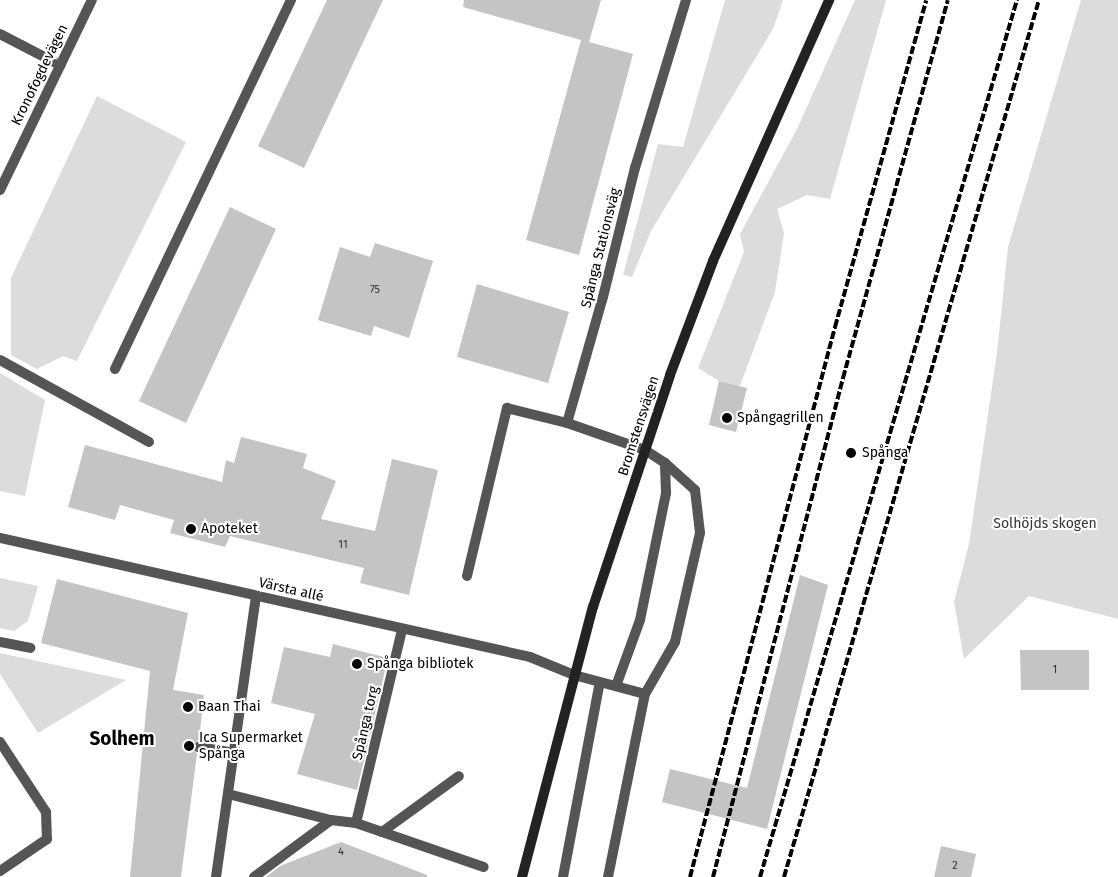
<!DOCTYPE html>
<meta charset="utf-8">
<style>
body{margin:0}
#map{position:relative;width:1118px;height:877px;overflow:hidden;background:#fff;font-family:"Fira Sans",sans-serif}
div>[style]{position:absolute}
[style*='--x']{left:calc(var(--x)*1px);top:calc(var(--y)*1px);width:calc(var(--w)*1px);rotate:calc(var(--a)*1deg)}
.green>*{inset:0;background:#dcdcdc}
.building>*{inset:0;background:#c4c4c4}
.lane>*{height:10px;margin:-5px;padding:0 5px;transform-origin:5px;border-radius:5px;background:#555}
.street>*{height:10px;margin:-5px;padding:0 5px;transform-origin:5px;border-radius:5px;background:#555}
.secondary>*{height:10px;margin:-5px;padding:0 5px;transform-origin:5px;border-radius:5px;background:#222}
.rail>*{height:4px;margin-top:-2px;transform-origin:0;background:repeating-linear-gradient(90deg,#000 0 8px,transparent 0 10.5px)}
.dots>*{width:14px;height:14px;translate:-50% -50%;box-sizing:border-box;border:2px solid #fff;border-radius:50%}
span{translate:-50% -50%;white-space:nowrap;text-align:center;line-height:1.15;-webkit-text-stroke:4px #fff;paint-order:stroke}
.number-label{font-size:11px;color:#313131}
.number-label span{-webkit-text-stroke-width:0}
.street-label{font-size:14px;color:#000}
.poi-label{font-size:14px;color:#000}
.left{translate:0 -50%;text-align:left}
.park-label{font-size:14px;color:#333}
.district-label{font-size:19px;color:#000;font-weight:700}
</style>
<div id="map">
<div class="green">
<div style="clip-path:polygon(725px 0,783px 0,773px 29px,651px 231px,632px 277px,623px 275px,658px 144px,683px 147px)"></div>
<div style="clip-path:polygon(855px 0,886px 0,830px 199px,807px 195px,777px 209px,784px 233px,775px 292px,740px 386px,719px 381px,698px 368px,744px 252px,740px 234px,797px 129px)"></div>
<div style="clip-path:polygon(1081px 0,1118px 0,1118px 619px,1029px 596px,964px 659px,954px 602px,969px 544px,997px 353px,1008px 247px)"></div>
<div style="clip-path:polygon(97px 96px,186px 142px,77px 361px,63px 356px,37px 369px,11px 355px,11px 278px)"></div>
<div style="clip-path:polygon(0 373px,45px 400px,25px 496px,0 491px)"></div>
<div style="clip-path:polygon(0 578px,38px 586px,28px 621px,14px 631px,0 628px)"></div>
<div style="clip-path:polygon(0 653px,126px 680px,38px 733px,0 674px)"></div>
</div>
<div class="building">
<div style="clip-path:polygon(327px 0,383px 0,304px 168px,258px 146px)"></div>
<div style="clip-path:polygon(464px 0,601px 0,589px 42px,633px 54px,579px 255px,526px 240px,581px 40px,463px 7px)"></div>
<div style="clip-path:polygon(230px 207px,276px 229px,186px 423px,139px 401px)"></div>
<div style="clip-path:polygon(375px 243px,433px 261px,409px 338px,374px 326px,371px 336px,318px 320px,340px 247px,370px 257px)"></div>
<div style="clip-path:polygon(477px 284px,569px 312px,548px 383px,457px 357px)"></div>
<div style="clip-path:polygon(719px 381px,747px 388px,736px 432px,709px 425px)"></div>
<div style="clip-path:polygon(241px 437px,307px 454px,303px 468px,336px 481px,321px 519px,375px 531px,392px 459px,438px 470px,409px 595px,360px 583px,364px 568px,230px 536px,225px 547px,170px 533px,174px 520px,120px 505px,115px 520px,68px 507px,85px 445px,222px 482px,226px 460px,234px 463px)"></div>
<div style="clip-path:polygon(800px 575px,828px 585px,767px 829px,662px 802px,670px 769px,747px 788px)"></div>
<div style="clip-path:polygon(57px 579px,188px 613px,173px 690px,204px 695px,199px 740px,191px 746px,197px 754px,181px 877px,130px 877px,150px 671px,41px 643px)"></div>
<div style="clip-path:polygon(333px 644px,388px 658px,357px 790px,297px 774px,315px 714px,271px 703px,284px 647px,330px 657px)"></div>
<div style="clip-path:polygon(1020px 650px,1089px 650px,1089px 690px,1021px 690px)"></div>
<div style="clip-path:polygon(341px 842px,427px 875px,427px 877px,266px 877px,280px 866px)"></div>
<div style="clip-path:polygon(941px 846px,976px 854px,971px 877px,934px 877px)"></div>
</div>
<div class="lane">
<div style="--x:115;--y:369;--w:409;--a:-64.5"></div>
<div style="--x:467;--y:576;--w:173;--a:-76.6"></div>
<div style="--x:507;--y:408;--w:62;--a:14"></div>
<div style="--x:0;--y:642;--w:31;--a:11"></div>
<div style="--x:574;--y:675;--w:73;--a:15"></div>
<div style="--x:616;--y:686;--w:70;--a:-70"></div>
<div style="--x:640;--y:620;--w:130;--a:-78.4"></div>
<div style="--x:666;--y:493;--w:30;--a:-92"></div>
<div style="--x:0;--y:742;--w:84;--a:56.7"></div>
<div style="--x:46;--y:812;--w:27;--a:88"></div>
<div style="--x:47;--y:839;--w:57;--a:145.8"></div>
<div style="--x:382;--y:832;--w:95;--a:-36"></div>
<div style="--x:563;--y:877;--w:198;--a:-79.3"></div>
<div style="--x:608;--y:877;--w:187;--a:-78.6"></div>
<div style="--x:645;--y:694;--w:60;--a:-60"></div>
<div style="--x:675;--y:642;--w:112;--a:-77.1"></div>
<div style="--x:700;--y:533;--w:43;--a:-96.6"></div>
<div style="--x:695;--y:490;--w:40;--a:-138"></div>
<div style="--x:665;--y:463;--w:24;--a:-147"></div>
</div>
<div class="street">
<div style="--x:0;--y:34;--w:68;--a:27.3"></div>
<div style="--x:0;--y:190;--w:211;--a:-64.2"></div>
<div style="--x:0;--y:360;--w:170;--a:28.8"></div>
<div style="--x:645;--y:450;--w:83;--a:-160.9"></div>
<div style="--x:567;--y:423;--w:131;--a:-74.1"></div>
<div style="--x:603;--y:297;--w:133;--a:-76.1"></div>
<div style="--x:635;--y:168;--w:176;--a:-73.1"></div>
<div style="--x:0;--y:538;--w:543;--a:12.65"></div>
<div style="--x:530;--y:657;--w:48;--a:22.2"></div>
<div style="--x:198;--y:747;--w:36;--a:9"></div>
<div style="--x:228;--y:794;--w:106;--a:14.2"></div>
<div style="--x:356;--y:823;--w:198;--a:-76.6"></div>
<div style="--x:216;--y:877;--w:284;--a:-81.9"></div>
<div style="--x:254;--y:877;--w:96;--a:-36.5"></div>
<div style="--x:331;--y:820;--w:25;--a:7"></div>
<div style="--x:356;--y:823;--w:135;--a:19"></div>
</div>
<div class="secondary">
<div style="--x:522;--y:877;--w:279;--a:-75.3"></div>
<div style="--x:593;--y:607;--w:244;--a:-71.6"></div>
<div style="--x:670;--y:375;--w:122;--a:-69.3"></div>
<div style="--x:713;--y:261;--w:286;--a:-66"></div>
</div>
<div class="rail">
<div style="--x:690;--y:877;--w:569;--a:-75.23"></div>
<div style="--x:835;--y:327;--w:339;--a:-74.4"></div>
<div style="--x:713;--y:877;--w:516;--a:-75.4"></div>
<div style="--x:843;--y:378;--w:392;--a:-74.5"></div>
<div style="--x:760;--y:877;--w:914;--a:-73.67"></div>
<div style="--x:784;--y:877;--w:913;--a:-73.79"></div>
</div>
<div class="dots">
<div style="left:727px;top:418px;background:#000"></div>
<div style="left:851px;top:453px;background:#000"></div>
<div style="left:191px;top:529px;background:#000"></div>
<div style="left:357px;top:664px;background:#000"></div>
<div style="left:188px;top:707px;background:#000"></div>
<div style="left:189px;top:746px;background:#000"></div>
</div>
<div class="number-label">
<span style="left:375px;top:290px">75</span>
<span style="left:343px;top:545px">11</span>
<span style="left:1055px;top:670px">1</span>
<span style="left:341px;top:852px">4</span>
<span style="left:955px;top:866px">2</span>
</div>
<div class="street-label">
<span style="left:40px;top:75px;rotate:-64deg">Kronofogdevägen</span>
<span style="left:601px;top:248px;rotate:-76deg">Spånga Stationsväg</span>
<span style="left:639px;top:426px;rotate:-72deg">Bromstensvägen</span>
<span style="left:291px;top:590px;rotate:13deg">Värsta allé</span>
<span style="left:366px;top:723px;rotate:-77deg">Spånga torg</span>
</div>
<div class="poi-label">
<span class="left" style="left:737px;top:418px">Spångagrillen</span>
<span class="left" style="left:862px;top:453px">Spånga</span>
<span class="left" style="left:201px;top:529px">Apoteket</span>
<span class="left" style="left:367px;top:664px">Spånga bibliotek</span>
<span class="left" style="left:198px;top:707px">Baan Thai</span>
<span class="left" style="left:199px;top:746px">Ica Supermarket<br>Spånga</span>
</div>
<div class="park-label">
<span style="left:1045px;top:524px">Solhöjds skogen</span>
</div>
<div class="district-label">
<span style="left:122px;top:739px">Solhem</span>
</div>
</div>
